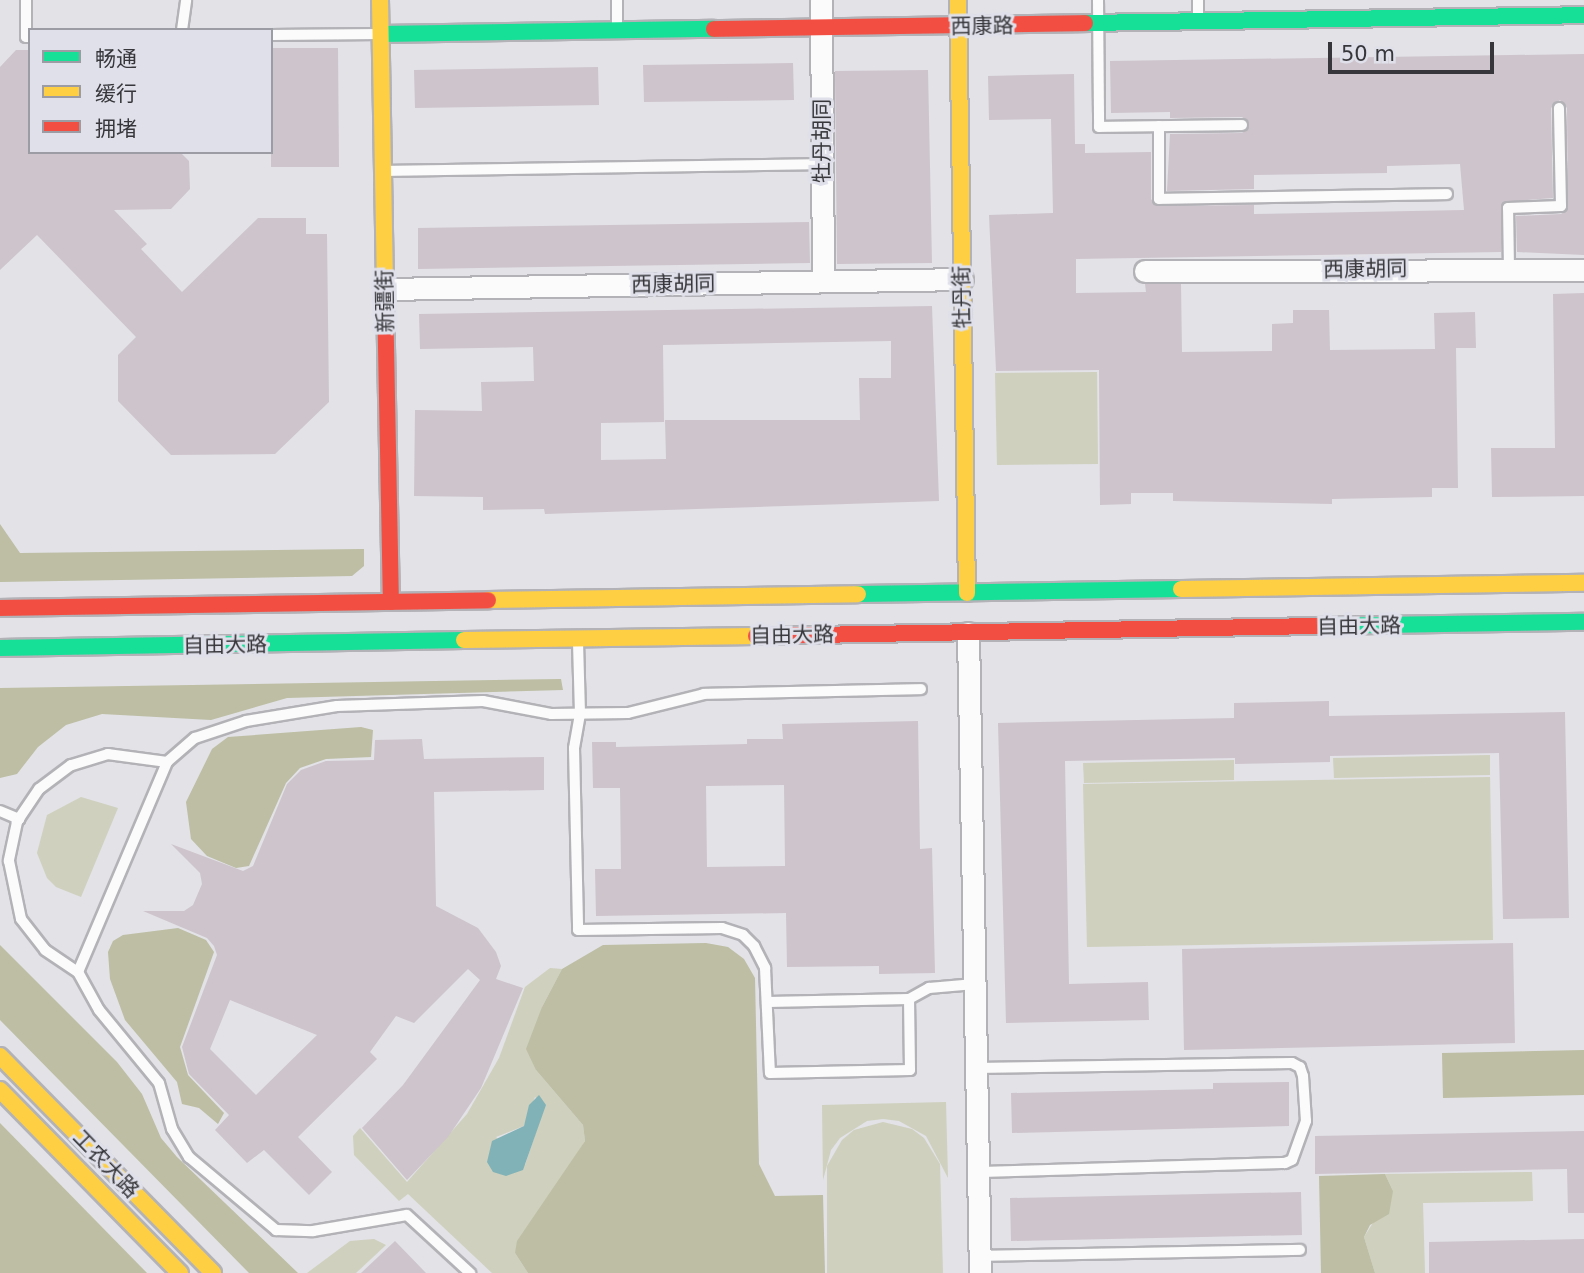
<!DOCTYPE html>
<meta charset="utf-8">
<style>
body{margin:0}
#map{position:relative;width:1584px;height:1273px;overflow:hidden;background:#e2e2e7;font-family:"DejaVu Sans","Noto Sans SC",sans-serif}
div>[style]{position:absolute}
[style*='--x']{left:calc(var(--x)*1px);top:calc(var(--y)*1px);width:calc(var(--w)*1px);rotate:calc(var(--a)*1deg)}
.green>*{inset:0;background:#cfd0bd}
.forest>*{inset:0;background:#bdbea3}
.water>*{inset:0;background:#80b2b7}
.building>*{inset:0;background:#cec4cc}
.roads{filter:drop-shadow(2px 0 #b3b3b7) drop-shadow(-2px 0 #b3b3b7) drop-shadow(0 2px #b3b3b7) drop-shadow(0 -2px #b3b3b7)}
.lane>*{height:10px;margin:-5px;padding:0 5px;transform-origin:5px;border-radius:5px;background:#fbfbfb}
.street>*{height:21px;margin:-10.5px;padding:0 10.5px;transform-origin:10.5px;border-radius:10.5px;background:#fbfbfb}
.fast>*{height:16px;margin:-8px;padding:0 8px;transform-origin:8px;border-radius:8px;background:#16e098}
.slow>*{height:16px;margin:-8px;padding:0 8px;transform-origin:8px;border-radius:8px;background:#ffcf43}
.jam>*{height:16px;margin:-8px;padding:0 8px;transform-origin:8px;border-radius:8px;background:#f24e42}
span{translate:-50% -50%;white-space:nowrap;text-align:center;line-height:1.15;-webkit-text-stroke:6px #dfe0ea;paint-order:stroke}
.street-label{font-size:21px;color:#37373b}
.legend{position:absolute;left:28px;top:28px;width:245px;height:126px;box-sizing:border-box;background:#dfe0ea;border:2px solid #9c9ca4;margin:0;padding:9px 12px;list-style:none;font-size:21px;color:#37373b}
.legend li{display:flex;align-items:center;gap:14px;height:35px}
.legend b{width:35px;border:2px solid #9c9ca4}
.scale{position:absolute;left:1328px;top:42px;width:166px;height:32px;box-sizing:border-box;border:4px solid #37373b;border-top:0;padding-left:9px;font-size:21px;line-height:24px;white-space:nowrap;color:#37373b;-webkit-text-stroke:5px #dfe0ea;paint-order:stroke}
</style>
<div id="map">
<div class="green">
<div style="clip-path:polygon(1097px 372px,1098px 464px,997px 465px,995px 373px)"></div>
<div style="clip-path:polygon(1490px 755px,1490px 775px,1334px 778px,1333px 758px)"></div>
<div style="clip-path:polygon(1234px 760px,1234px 780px,1084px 783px,1083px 763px)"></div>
<div style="clip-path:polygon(1490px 777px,1493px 940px,1087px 947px,1083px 784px)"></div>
<div style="clip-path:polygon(81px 797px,118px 808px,81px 897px,56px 887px,47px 878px,37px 853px,47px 815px)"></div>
<div style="clip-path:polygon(evenodd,550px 968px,562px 969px,542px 1007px,536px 1070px,583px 1125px,585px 1141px,515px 1253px,528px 1273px,492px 1273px,408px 1194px,399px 1201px,354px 1155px,353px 1136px,360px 1128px,407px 1182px,467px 1114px,499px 1058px,525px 987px,550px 968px,535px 1097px,545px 1105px,525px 1165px,496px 1137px,524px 1126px,535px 1097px)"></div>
<div style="clip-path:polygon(946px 1102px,948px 1178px,926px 1136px,899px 1121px,883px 1119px,867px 1121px,840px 1138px,831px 1150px,823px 1180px,822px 1105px)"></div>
<div style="clip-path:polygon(883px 1122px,912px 1129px,924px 1138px,940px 1164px,943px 1273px,827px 1273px,827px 1166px,842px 1140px,854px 1130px)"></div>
<div style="clip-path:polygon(1532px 1172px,1533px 1201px,1423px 1203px,1425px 1273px,1375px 1273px,1364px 1237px,1393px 1191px,1385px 1174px)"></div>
<div style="clip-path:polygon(374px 1239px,386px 1245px,356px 1273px,307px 1273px,350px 1241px)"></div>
</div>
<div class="forest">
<div style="clip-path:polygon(0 524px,20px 553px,364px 549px,364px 566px,352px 576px,0 582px)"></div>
<div style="clip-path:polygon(561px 679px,563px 690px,287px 698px,211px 720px,102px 714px,66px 725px,38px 747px,17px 774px,0 778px,0 688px)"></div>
<div style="clip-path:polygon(361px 727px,373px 730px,371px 757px,326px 759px,300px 768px,286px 783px,249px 866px,236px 868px,207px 856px,191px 839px,186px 802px,212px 749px,228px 737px)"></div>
<div style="clip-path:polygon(178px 928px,206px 940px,214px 952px,180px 1047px,188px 1075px,224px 1113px,218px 1124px,199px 1108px,182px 1104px,177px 1082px,125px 1020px,110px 979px,108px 952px,113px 941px,123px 935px)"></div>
<div style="clip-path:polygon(706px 943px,728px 947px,744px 959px,755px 978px,759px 1164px,775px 1196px,823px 1195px,825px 1273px,528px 1273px,515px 1253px,517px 1241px,585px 1141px,583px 1125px,536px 1070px,526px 1049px,542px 1007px,562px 969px,603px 945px)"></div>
<div style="clip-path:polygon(0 945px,117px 1062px,142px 1094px,161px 1138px,177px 1157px,298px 1273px,249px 1273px,0 1020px)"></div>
<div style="clip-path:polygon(1584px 1050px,1584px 1095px,1443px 1098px,1442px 1053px)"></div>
<div style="clip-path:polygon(0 1123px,147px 1273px,0 1273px)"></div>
<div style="clip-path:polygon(1385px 1174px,1393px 1191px,1389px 1214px,1370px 1225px,1364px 1237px,1375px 1273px,1321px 1273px,1319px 1176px)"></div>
</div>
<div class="water">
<div style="clip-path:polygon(539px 1095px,546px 1105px,523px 1170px,506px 1176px,493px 1172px,487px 1162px,492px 1141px,524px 1126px,529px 1105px)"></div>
</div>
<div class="building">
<div style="clip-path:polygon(271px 48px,338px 48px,339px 167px,271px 167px)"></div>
<div style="clip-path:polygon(16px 50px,30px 50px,30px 152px,180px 152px,189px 161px,190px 189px,171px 209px,114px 210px,147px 244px,141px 249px,182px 292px,258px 218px,306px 218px,306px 234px,327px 234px,329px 402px,275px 454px,171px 455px,118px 401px,118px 355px,136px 337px,37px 235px,0 270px,0 67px)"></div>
<div style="clip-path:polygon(1584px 54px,1584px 255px,1517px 252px,1516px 216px,1561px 214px,1568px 209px,1567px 108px,1560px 100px,1551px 108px,1553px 198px,1503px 202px,1501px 252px,1076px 259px,1076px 293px,1146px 292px,1145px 284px,1181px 284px,1182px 352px,1272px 351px,1272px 324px,1293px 323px,1293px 310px,1329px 310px,1330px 350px,1435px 349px,1434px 313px,1475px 312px,1476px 348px,1456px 348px,1458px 488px,1432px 488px,1432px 497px,1332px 499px,1332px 504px,1173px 501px,1173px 493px,1131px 493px,1131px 504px,1100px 505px,1099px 370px,996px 371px,989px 215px,1053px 213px,1051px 119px,989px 120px,988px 76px,1074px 74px,1075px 144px,1085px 144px,1085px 153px,1151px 152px,1151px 199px,1156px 206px,1254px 205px,1254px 214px,1464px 210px,1460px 164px,1387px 166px,1387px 173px,1254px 175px,1254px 189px,1167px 191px,1170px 134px,1242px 133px,1248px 129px,1249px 122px,1242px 117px,1170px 118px,1170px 112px,1111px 113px,1110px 61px)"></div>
<div style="clip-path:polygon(793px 63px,794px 100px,644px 102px,643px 65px)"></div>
<div style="clip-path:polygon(598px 67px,599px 105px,415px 108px,414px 70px)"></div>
<div style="clip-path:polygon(928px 70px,932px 263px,837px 264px,835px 71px)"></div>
<div style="clip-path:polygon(809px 222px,810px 263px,418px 269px,418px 228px)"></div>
<div style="clip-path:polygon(1584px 293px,1584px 496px,1492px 497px,1491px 448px,1555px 448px,1553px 294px)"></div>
<div style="clip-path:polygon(evenodd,932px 306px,939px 501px,545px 514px,544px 509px,483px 510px,483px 497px,414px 496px,415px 410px,482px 411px,481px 382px,534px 381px,533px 347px,420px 349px,419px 314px,932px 306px,891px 341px,891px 378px,859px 378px,860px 420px,665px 420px,666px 459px,601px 460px,601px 423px,664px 422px,663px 345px,891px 341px)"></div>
<div style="clip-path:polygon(1329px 701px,1329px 716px,1565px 712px,1569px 918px,1503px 919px,1499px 753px,1330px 756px,1330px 762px,1235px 764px,1235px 758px,1065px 761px,1069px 984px,1148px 982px,1149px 1020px,1006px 1023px,998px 723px,1234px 718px,1234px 703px)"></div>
<div style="clip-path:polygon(evenodd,918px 721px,920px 849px,932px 848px,935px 973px,879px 974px,879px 966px,787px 967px,786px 913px,596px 916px,595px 869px,621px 869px,620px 788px,593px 788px,592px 742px,616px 742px,616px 747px,747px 744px,747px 739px,783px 739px,782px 724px,918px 721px,784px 785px,785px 866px,707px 867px,706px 786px,784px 785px)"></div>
<div style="clip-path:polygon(evenodd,422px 739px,424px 759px,544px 757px,544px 790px,434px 792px,436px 906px,478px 928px,496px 952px,501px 966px,496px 979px,523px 988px,481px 1088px,448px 1137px,407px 1180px,362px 1128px,403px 1085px,480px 980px,468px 969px,414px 1023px,396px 1016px,370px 1052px,377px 1059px,298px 1137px,332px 1172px,309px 1195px,264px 1150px,247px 1163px,215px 1130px,229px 1115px,189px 1074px,182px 1047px,217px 955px,214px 946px,207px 938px,143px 911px,184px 911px,193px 905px,202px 884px,200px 873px,171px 844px,243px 871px,253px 866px,287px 784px,301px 770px,326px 761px,374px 760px,375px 740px,422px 739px,230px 1000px,317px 1035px,256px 1095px,210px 1049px,230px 1000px)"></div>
<div style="clip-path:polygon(1513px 943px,1515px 1043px,1184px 1050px,1182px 949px)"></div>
<div style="clip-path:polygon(1289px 1082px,1289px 1126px,1012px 1133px,1011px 1093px,1213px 1089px,1213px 1083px)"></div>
<div style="clip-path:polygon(1584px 1131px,1584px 1213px,1568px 1213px,1567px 1169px,1315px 1174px,1315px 1136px)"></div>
<div style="clip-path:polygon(1301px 1192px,1302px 1235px,1011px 1241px,1010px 1198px)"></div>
<div style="clip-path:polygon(1584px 1239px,1584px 1273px,1429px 1273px,1429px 1242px)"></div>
<div style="clip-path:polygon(395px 1241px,426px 1273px,361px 1273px)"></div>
</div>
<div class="roads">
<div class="lane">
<div style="--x:26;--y:0;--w:37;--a:90"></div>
<div style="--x:26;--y:37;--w:4;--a:0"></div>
<div style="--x:617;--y:0;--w:29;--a:90"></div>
<div style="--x:1098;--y:0;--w:127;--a:89.5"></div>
<div style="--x:1099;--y:127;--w:143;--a:-0.8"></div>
<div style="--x:1198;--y:0;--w:19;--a:90"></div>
<div style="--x:182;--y:30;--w:30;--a:-82"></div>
<div style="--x:271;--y:35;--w:109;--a:-0.5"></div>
<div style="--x:1159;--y:126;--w:73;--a:90"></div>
<div style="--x:1159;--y:199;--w:288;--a:-1"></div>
<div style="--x:386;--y:171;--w:437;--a:-0.9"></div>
<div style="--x:1509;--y:269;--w:61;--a:-90.9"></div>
<div style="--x:1508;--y:208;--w:53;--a:-2.2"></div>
<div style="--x:1561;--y:206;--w:98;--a:-91.2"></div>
<div style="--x:578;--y:642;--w:72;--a:88.4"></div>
<div style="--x:580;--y:714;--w:35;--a:100"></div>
<div style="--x:574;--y:748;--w:182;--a:88.7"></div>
<div style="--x:578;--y:930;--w:144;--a:-0.8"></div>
<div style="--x:722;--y:928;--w:22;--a:18"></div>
<div style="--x:743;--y:935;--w:16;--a:45"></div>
<div style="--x:754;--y:946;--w:25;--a:63"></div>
<div style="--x:765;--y:968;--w:105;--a:87.3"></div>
<div style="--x:770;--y:1073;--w:140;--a:-1.2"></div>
<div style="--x:910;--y:1070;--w:71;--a:-90.8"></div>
<div style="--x:909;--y:999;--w:141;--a:178.8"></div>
<div style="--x:167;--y:762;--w:60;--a:-172.3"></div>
<div style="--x:108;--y:754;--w:39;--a:163"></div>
<div style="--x:71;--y:765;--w:40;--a:143"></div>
<div style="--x:39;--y:789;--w:40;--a:124"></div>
<div style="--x:17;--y:822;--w:40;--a:102"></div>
<div style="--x:9;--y:861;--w:59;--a:78.3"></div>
<div style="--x:21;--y:919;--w:39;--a:52"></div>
<div style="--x:45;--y:950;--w:40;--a:34"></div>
<div style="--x:78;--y:972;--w:228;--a:-67"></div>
<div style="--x:167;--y:762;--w:37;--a:-41"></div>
<div style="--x:195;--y:738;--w:54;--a:-18.4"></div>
<div style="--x:246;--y:721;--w:92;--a:-9.4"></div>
<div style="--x:337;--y:706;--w:146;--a:-2"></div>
<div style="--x:483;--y:701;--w:69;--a:10.8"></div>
<div style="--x:551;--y:714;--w:77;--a:-0.7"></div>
<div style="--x:628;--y:713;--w:78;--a:-14"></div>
<div style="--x:704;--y:694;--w:217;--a:-1.3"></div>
<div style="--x:0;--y:811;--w:21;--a:23"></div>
<div style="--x:78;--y:972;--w:43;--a:61.1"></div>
<div style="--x:99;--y:1010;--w:94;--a:50.6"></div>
<div style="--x:159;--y:1083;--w:48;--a:74.2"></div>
<div style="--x:172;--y:1129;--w:33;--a:59"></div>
<div style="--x:189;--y:1157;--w:114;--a:40"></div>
<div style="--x:276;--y:1230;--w:37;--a:2"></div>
<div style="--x:313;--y:1231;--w:95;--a:-9.7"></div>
<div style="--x:407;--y:1215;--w:86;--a:42.6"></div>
<div style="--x:909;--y:999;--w:23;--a:-29"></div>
<div style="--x:929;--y:988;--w:46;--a:-5"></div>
<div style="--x:976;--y:1068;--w:316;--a:-0.9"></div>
<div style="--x:1292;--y:1063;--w:9;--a:27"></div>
<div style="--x:1300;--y:1067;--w:9;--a:72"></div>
<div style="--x:1303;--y:1076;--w:45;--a:86.2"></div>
<div style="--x:1306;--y:1121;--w:41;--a:109.7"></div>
<div style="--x:1292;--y:1160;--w:8;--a:157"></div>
<div style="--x:1285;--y:1163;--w:307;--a:178.3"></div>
<div style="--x:980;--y:1256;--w:320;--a:-1.1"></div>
</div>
<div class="street">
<div style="--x:821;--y:0;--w:281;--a:89.6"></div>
<div style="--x:1145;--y:271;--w:439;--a:-0.1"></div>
<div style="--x:385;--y:289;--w:577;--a:-0.99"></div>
<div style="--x:968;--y:633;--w:640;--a:88.93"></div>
</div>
<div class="fast">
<div style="--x:1085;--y:23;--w:499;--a:-0.9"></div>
<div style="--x:381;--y:34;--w:333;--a:-0.9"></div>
<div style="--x:858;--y:594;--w:323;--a:-0.9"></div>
<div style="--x:1317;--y:626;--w:267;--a:-0.9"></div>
<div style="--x:0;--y:648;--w:464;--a:-1"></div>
</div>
<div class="slow">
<div style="--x:380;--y:0;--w:294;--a:89"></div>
<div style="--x:958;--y:0;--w:593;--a:89.13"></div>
<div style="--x:1181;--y:589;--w:403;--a:-0.9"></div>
<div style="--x:488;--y:600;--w:370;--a:-0.9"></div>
<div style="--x:464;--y:640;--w:292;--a:-0.8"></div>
<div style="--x:0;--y:1056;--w:304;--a:45.5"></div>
<div style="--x:0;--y:1090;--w:257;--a:45.5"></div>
</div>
<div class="jam">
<div style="--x:714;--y:29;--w:371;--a:-0.9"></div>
<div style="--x:385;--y:294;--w:308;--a:88.9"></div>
<div style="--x:0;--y:608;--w:488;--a:-0.9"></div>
<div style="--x:756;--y:636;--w:561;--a:-1.02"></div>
</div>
</div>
<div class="street-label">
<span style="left:982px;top:26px;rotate:-1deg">西康路</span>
<span style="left:822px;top:141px;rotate:-90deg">牡丹胡同</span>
<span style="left:1365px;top:269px;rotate:-1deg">西康胡同</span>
<span style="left:673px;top:284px;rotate:-1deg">西康胡同</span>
<span style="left:962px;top:297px;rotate:-91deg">牡丹街</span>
<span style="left:385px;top:301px;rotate:-91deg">新疆街</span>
<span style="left:1359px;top:626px;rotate:-1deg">自由大路</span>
<span style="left:792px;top:635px;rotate:-1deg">自由大路</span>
<span style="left:225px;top:645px;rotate:-1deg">自由大路</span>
<span style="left:106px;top:1164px;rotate:46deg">工农大路</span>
</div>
<ul class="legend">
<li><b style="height:9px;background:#16e098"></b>畅通</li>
<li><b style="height:9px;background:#ffcf43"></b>缓行</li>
<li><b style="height:9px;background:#f24e42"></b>拥堵</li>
</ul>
<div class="scale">50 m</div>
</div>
